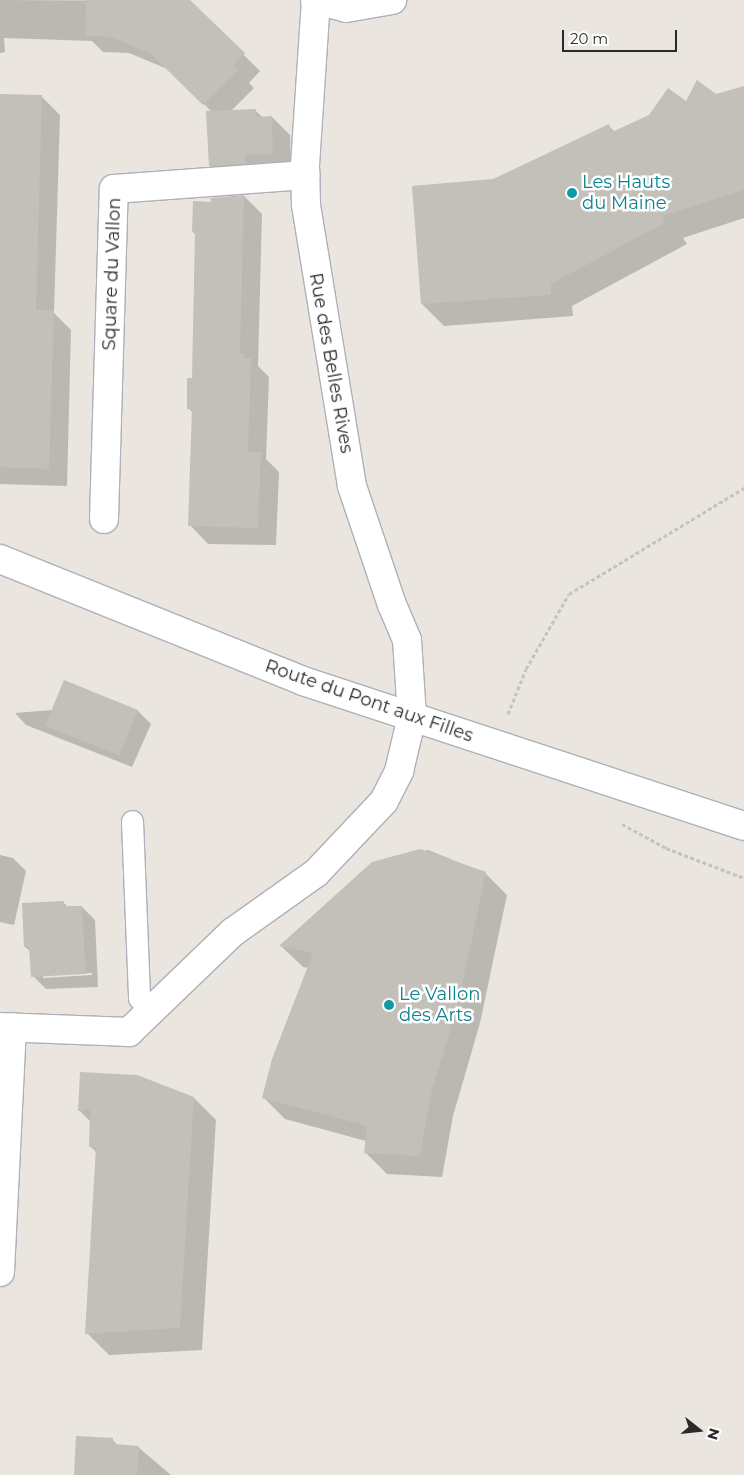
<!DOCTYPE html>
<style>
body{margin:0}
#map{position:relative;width:744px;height:1475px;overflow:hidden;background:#eae5de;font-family:Montserrat,sans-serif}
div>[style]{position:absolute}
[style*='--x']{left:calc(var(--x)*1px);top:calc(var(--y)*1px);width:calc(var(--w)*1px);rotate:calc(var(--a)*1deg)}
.shadow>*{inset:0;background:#0003}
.building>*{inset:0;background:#c3bfb9}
.path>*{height:3px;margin-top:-1.5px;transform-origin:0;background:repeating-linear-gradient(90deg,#c3c3c3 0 4px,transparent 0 6.5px)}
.roads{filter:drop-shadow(1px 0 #aeb0b9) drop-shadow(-1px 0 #aeb0b9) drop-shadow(0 1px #aeb0b9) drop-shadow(0 -1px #aeb0b9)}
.lane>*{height:21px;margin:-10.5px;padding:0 10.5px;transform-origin:10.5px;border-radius:10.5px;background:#fff}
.street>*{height:28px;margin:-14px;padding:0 14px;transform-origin:14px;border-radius:14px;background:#fff}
.secondary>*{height:28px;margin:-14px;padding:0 14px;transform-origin:14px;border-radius:14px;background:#fff}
.dots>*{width:14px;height:14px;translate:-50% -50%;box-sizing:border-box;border:2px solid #fff;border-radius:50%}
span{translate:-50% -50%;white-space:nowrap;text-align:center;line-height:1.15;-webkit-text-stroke:5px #fff;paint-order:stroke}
.culture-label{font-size:18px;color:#0d838f}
.left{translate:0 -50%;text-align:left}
.street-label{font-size:18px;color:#2a2a2a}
.north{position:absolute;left:674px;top:1405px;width:50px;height:50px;-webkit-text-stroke:4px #fff;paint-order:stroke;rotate:106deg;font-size:14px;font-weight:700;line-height:20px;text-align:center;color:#2a2a2a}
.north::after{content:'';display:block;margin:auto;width:18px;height:22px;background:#2a2a2a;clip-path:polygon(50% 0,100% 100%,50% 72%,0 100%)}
.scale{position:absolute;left:562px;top:30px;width:115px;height:22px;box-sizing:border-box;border:2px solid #2a2a2a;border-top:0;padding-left:6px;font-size:15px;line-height:18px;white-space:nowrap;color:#2a2a2a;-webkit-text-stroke:4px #fff;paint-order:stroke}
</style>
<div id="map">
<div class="shadow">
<div style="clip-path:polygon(0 0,189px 1px,260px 71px,249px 83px,254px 88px,230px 112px,255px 110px,263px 118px,272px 117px,290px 135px,291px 171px,228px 184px,210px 166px,212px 112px,170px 70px,129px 53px,103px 52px,92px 41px,4px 38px,5px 52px,0 53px)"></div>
<div style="clip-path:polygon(744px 88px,744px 218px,683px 238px,687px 244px,572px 306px,573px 316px,444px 326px,422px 304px,493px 181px,609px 126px,615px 132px,686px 103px)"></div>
<div style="clip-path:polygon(0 96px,42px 97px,60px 115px,54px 313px,71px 330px,67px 486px,0 484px)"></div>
<div style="clip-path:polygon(244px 196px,262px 214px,258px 366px,269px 377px,266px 459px,279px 472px,276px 545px,208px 544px,190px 525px,193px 413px,188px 408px,193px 380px,196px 235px,193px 232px,212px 203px)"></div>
<div style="clip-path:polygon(65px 682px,138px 711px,151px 724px,132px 767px,26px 725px,15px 713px,53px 710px)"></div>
<div style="clip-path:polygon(428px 850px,485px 873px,507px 895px,480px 1023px,453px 1116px,442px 1177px,387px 1174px,365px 1152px,366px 1141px,285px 1119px,263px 1097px,309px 968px,303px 967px,281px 946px,373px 864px)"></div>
<div style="clip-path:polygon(0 855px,13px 858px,26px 871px,14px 925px,0 922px)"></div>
<div style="clip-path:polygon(evenodd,63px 902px,69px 908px,82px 907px,95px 920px,98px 987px,46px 989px,33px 976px,31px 952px,25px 947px,63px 902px,92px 973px,92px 975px,43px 978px,43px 975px,92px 973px)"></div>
<div style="clip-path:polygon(194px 1098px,216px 1120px,202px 1350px,109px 1355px,87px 1333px,97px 1153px,90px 1146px,91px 1122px,79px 1110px)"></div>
<div style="clip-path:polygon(112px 1439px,118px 1446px,138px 1447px,171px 1475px,76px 1475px)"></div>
</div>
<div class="building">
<div style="clip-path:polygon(86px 0,190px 0,245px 53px,233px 65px,238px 70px,203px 105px,151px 54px,111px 37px,85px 36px)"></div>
<div style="clip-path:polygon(697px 80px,716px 94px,744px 86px,744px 190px,662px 216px,666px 222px,551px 284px,551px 295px,421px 304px,412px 186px,493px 179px,609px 124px,612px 132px,649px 115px,668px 88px,686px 101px)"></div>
<div style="clip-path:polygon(0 94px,42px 95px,36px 310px,54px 310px,49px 469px,0 467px)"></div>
<div style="clip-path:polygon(256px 109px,256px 117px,272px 116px,273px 154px,245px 155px,245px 164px,209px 166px,206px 111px)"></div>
<div style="clip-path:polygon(244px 195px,240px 353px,244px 354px,243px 358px,251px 358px,248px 452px,261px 452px,258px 528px,188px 526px,192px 409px,187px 409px,187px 378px,192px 378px,195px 232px,192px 232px,193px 201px,211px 202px,210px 198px)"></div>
<div style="clip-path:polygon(64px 680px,138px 710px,119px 755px,45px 726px)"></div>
<div style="clip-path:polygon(420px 849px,486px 872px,459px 1001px,431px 1094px,420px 1156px,364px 1153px,367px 1126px,262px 1098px,272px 1059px,313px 953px,279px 946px,372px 862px)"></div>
<div style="clip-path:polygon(64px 901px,64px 906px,82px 906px,86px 974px,31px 977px,29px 947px,24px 947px,22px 903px)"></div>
<div style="clip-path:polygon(80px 1072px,137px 1075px,194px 1097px,180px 1328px,85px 1334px,96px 1147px,89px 1147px,90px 1110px,78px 1111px)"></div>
<div style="clip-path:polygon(76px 1436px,113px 1438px,113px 1444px,139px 1446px,137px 1475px,74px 1475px)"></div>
</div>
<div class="path">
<div style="--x:508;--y:714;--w:48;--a:-68.2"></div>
<div style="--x:526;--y:669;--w:86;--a:-60.2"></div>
<div style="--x:569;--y:594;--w:205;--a:-31.2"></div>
<div style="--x:622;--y:824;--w:50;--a:28.6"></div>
<div style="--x:666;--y:848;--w:84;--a:21"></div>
</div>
<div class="roads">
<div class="lane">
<div style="--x:132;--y:821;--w:177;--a:87.7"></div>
<div style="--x:139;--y:998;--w:20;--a:45"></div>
</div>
<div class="street">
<div style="--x:315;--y:0;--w:32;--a:14"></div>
<div style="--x:346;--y:8;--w:47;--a:-9.9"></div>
<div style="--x:104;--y:519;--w:330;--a:-88.3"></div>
<div style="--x:114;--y:189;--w:192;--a:-4.2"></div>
<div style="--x:0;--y:1027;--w:129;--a:2.2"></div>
<div style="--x:129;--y:1032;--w:144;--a:-43.9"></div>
<div style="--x:233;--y:932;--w:102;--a:-35.4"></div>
<div style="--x:316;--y:873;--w:99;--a:-46.6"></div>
<div style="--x:384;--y:801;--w:34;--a:-63"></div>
<div style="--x:399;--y:771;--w:56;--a:-76.5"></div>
<div style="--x:412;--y:717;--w:77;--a:-93.7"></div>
<div style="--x:407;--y:640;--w:38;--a:-113"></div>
<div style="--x:392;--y:605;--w:126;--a:-108.6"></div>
<div style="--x:352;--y:486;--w:285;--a:-99.3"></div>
<div style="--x:306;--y:205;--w:40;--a:-91.4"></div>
<div style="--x:305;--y:165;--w:165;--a:-86.2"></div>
<div style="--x:0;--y:1272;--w:245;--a:-87.2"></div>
</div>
<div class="secondary">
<div style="--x:0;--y:559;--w:327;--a:21.9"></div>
<div style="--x:303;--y:681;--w:464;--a:18.2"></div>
</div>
</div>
<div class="dots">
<div style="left:572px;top:193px;background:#0f9aa8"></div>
<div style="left:389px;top:1005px;background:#0f9aa8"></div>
</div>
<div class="culture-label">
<span class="left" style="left:582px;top:193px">Les Hauts<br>du Maine</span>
<span class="left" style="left:399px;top:1005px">Le Vallon<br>des Arts</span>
</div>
<div class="street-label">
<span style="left:112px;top:274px;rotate:-88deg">Square du Vallon</span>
<span style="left:331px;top:363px;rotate:80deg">Rue des Belles Rives</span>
<span style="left:369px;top:701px;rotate:19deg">Route du Pont aux Filles</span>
</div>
<div class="north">N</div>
<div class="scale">20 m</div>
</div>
